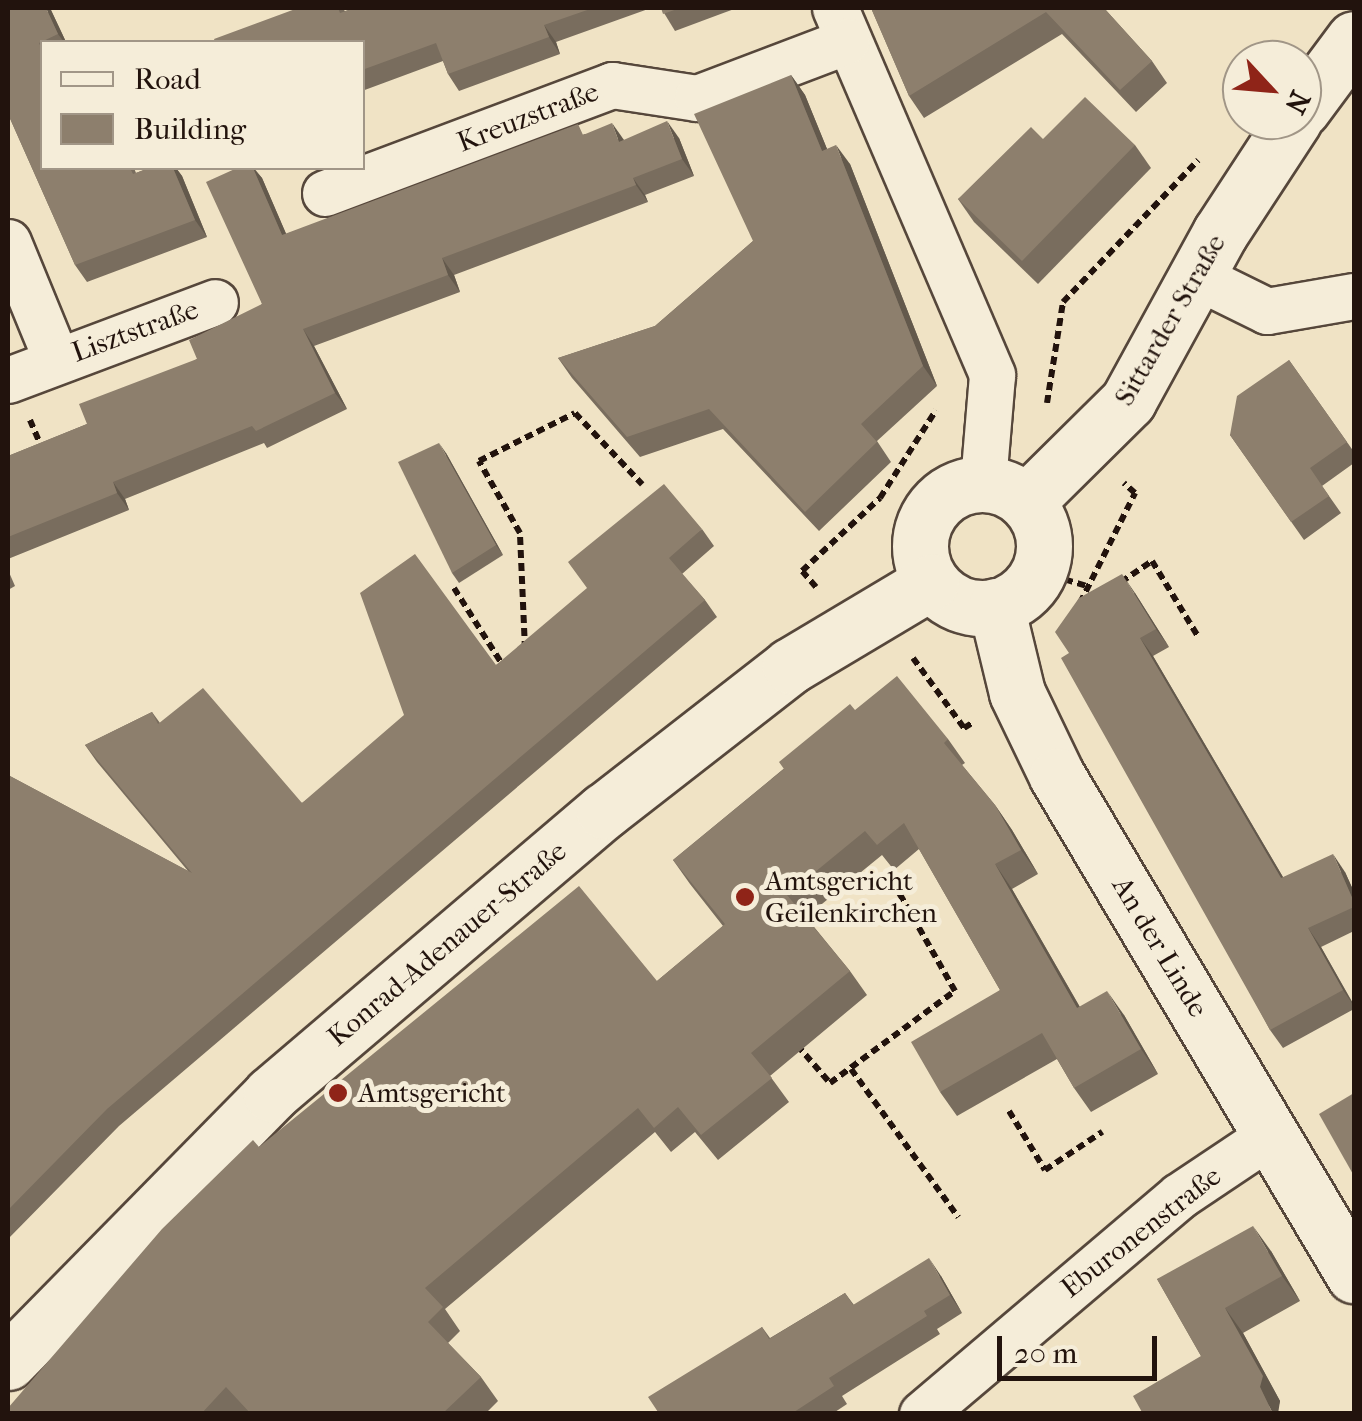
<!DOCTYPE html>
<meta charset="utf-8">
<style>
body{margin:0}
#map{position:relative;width:1362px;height:1421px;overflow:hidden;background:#f0e3c5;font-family:"IM FELL French Canon",serif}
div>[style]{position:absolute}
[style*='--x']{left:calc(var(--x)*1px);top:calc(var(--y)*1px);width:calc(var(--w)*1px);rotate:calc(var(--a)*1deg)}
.path>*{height:6px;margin-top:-3px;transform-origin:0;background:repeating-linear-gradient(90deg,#22130d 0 8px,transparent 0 13px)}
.roads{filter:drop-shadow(2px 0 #56473b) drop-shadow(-2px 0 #56473b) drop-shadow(0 2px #56473b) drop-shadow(0 -2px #56473b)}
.minor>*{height:45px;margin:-22.5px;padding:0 22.5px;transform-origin:22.5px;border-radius:22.5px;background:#f5edd9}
.tertiary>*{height:55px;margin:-27.5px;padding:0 27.5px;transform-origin:27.5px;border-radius:27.5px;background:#f5edd9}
.tertiary>.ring{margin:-27.5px;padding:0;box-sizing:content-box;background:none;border:55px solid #f5edd9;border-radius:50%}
.wall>*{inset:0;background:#796d5e}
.shaded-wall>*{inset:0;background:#63594c}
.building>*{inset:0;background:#8d7f6d}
.dots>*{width:28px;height:28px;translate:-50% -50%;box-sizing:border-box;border:5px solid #f5edd9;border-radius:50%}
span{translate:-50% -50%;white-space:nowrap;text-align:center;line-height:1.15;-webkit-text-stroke:10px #f5edd9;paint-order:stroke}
.street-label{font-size:28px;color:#22130d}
.poi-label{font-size:28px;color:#22130d}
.left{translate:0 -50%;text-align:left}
.frame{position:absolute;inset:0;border:10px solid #22130d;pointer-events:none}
.legend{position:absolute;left:40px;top:40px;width:325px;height:130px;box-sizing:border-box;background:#f5edd9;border:2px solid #a19687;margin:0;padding:12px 18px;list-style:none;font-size:30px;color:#22130d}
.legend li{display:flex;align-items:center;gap:20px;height:50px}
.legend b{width:50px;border:2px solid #a19687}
.north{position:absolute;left:1222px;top:40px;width:100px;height:100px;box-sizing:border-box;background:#f5edd9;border:2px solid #a19687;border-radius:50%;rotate:116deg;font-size:28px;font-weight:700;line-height:40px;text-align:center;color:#22130d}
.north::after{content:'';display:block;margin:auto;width:35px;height:45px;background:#8f2418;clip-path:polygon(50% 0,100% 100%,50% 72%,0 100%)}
.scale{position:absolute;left:997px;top:1336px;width:160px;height:45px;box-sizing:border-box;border:5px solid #22130d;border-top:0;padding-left:12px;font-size:30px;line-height:35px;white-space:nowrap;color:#22130d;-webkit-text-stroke:8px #f5edd9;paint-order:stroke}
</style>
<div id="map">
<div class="path">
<div style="--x:1047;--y:403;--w:102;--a:-81"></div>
<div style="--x:1063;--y:302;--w:196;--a:-46.4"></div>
<div style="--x:30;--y:420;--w:33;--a:67"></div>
<div style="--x:1040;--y:572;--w:52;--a:16.7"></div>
<div style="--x:1121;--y:582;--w:37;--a:-34"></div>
<div style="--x:1152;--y:561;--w:90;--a:58.6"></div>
<div style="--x:816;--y:587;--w:21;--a:-131"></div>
<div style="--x:802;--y:571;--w:107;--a:-43.1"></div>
<div style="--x:880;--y:498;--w:104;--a:-57.5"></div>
<div style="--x:454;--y:588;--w:93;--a:57.7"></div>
<div style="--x:1080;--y:603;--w:123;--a:-63.4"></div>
<div style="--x:1135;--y:493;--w:15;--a:-138"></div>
<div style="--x:525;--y:649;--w:116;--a:-92.5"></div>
<div style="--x:520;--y:533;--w:83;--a:-119.7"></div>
<div style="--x:479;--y:461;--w:107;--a:-26.6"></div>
<div style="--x:575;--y:413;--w:98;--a:46.7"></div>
<div style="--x:913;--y:658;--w:87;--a:53.9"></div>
<div style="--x:964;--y:728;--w:9;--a:-32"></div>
<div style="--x:797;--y:1045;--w:50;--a:49"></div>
<div style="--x:830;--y:1083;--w:155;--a:-36.4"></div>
<div style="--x:955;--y:991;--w:113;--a:-119.7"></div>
<div style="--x:851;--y:1069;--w:183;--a:54.1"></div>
<div style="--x:1009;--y:1111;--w:69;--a:58.6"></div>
<div style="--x:1045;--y:1170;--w:69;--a:-33.7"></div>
</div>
<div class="roads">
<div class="minor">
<div style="--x:835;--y:8;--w:399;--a:66.8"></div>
<div style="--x:992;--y:375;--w:108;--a:94.8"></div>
<div style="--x:325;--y:193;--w:307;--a:-20.6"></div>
<div style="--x:612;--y:85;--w:86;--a:8.7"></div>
<div style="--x:697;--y:98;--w:160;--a:-20.8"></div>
<div style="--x:8;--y:242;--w:126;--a:67.7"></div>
<div style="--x:1198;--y:277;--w:77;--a:26.2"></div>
<div style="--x:1267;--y:311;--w:88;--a:-9.8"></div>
<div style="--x:8;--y:380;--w:221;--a:-20.6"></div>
<div style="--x:922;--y:1414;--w:337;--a:-40.3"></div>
<div style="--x:1179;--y:1196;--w:113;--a:-33.8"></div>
</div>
<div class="tertiary">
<div style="--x:1302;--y:109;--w:87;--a:-53.4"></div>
<div class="ring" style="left:920px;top:484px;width:69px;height:69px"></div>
<div style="--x:1026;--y:502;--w:144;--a:-44.7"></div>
<div style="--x:1128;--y:401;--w:192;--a:-61.3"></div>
<div style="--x:1220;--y:233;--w:135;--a:-56.8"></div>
<div style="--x:996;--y:606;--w:89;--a:76.4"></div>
<div style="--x:1017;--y:693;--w:92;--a:64.3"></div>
<div style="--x:1057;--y:776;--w:581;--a:59.24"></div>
<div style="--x:8;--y:1362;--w:375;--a:-45.5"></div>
<div style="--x:271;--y:1094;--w:437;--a:-40.4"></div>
<div style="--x:604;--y:811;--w:236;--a:-37.9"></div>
<div style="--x:790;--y:666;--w:164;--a:-30.8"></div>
</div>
</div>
<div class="wall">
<div style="clip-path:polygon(50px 8px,66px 42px,42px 42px,42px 168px,134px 168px,136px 173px,149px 168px,176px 168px,182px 176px,207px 237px,87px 282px,75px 265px,8px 114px)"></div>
<div style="clip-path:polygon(298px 8px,342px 8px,345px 11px,355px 8px,651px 8px,556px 42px,560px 54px,459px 91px,448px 74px,443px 61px,362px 91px,362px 42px)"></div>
<div style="clip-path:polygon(661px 8px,737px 8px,675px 31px)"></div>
<div style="clip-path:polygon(871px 8px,1104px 8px,1152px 61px,1167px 83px,1136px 112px,1062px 34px,924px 118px,909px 96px)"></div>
<div style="clip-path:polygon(791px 75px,805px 95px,827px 149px,850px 164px,937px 386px,877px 441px,891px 462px,819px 531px,723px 429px,640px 457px,572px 378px,558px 358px,655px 326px,753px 241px)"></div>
<div style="clip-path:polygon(585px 134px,624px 140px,679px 138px,694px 176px,645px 195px,648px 202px,454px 275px,460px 292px,314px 346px,347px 409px,267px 448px,264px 443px,125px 499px,129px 510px,8px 559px,8px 456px,87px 424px,197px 359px,262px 304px,237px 168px,254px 168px,262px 178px,286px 234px)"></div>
<div style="clip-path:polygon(1043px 139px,1135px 145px,1151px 168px,1038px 284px,974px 222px,958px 199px)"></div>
<div style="clip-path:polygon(1289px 360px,1354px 452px,1354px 463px,1322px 486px,1341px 513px,1304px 540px,1230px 435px)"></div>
<div style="clip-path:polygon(446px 453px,503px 555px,459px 583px,452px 573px)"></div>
<div style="clip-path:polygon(702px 529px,714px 546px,682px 574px,705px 600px,717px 617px,119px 1126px,8px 1239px,8px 775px,188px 871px,97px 762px,85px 745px,152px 712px,160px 723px,302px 803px,496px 665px)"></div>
<div style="clip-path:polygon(8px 570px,15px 586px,8px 590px)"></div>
<div style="clip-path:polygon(1135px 593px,1169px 647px,1153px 656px,1283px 877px,1345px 872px,1354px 892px,1354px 931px,1321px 947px,1354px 1005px,1354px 1009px,1283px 1048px,1270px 1030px,1069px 653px)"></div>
<div style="clip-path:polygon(855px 710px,948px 739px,965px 763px,962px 765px,995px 805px,1012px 830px,1038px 874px,1012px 889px,1080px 1007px,1124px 1015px,1158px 1074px,1091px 1112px,1074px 1088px,1057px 1059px,957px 1116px,940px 1092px,1000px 990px,919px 849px,894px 870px,882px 855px,806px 917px,850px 971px,867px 995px,770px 1076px,789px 1102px,718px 1160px,695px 1132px,671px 1152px,655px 1132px,445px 1309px,460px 1331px,448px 1343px,481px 1377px,498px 1401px,485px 1414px,245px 1414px,243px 1411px,241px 1414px,8px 1414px,259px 1147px,657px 981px,723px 926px,690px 884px,673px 860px)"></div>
<div style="clip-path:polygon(1271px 1251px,1300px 1301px,1243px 1333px,1280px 1401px,1277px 1412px,1201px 1356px,1157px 1279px)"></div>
<div style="clip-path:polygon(941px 1276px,962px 1313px,937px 1329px,940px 1334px,842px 1396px,847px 1404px,832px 1414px,656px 1414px,762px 1327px,770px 1338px,845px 1293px,854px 1305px)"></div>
</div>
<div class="shaded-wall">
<div style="clip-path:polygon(46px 8px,50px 8px,66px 42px,64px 42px,58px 34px)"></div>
<div style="clip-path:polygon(544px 25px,556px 42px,560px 54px,549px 37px)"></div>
<div style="clip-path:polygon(791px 75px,805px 95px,836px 171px,822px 151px)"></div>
<div style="clip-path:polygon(667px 121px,679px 138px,694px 176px,682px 159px)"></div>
<div style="clip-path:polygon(612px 123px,624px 140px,619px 142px)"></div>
<div style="clip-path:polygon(836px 145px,850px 164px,937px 386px,923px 366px)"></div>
<div style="clip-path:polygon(173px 168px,176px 168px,182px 176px,207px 237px,195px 220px)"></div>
<div style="clip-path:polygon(253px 168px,262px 178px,294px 252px,282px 235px)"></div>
<div style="clip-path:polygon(633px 178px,645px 195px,648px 202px,636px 185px)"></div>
<div style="clip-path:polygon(442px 258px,454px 275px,460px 292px,448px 275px)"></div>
<div style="clip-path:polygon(303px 329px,314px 346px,347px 409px,335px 393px)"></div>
<div style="clip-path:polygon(439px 443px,446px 453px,503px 555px,496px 545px)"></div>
<div style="clip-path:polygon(113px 482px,125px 499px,129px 510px,117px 493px)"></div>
<div style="clip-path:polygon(1122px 574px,1135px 593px,1169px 647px,1156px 629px)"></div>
<div style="clip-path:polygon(1140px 638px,1153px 656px,1294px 896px,1281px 878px)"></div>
<div style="clip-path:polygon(995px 805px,1012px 830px,1038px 874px,1021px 850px)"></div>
<div style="clip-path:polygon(1333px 854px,1345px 872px,1354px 892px,1354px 902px)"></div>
<div style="clip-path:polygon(995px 864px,1012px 889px,1094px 1032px,1077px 1008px)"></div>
<div style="clip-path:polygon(1308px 928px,1321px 947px,1354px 1006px,1343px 990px)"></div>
<div style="clip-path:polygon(1107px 991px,1124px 1015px,1158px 1074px,1141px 1049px)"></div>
<div style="clip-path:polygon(1253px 1226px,1271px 1251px,1300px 1301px,1282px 1276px)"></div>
<div style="clip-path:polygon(929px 1258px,941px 1276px,962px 1313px,950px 1295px)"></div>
<div style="clip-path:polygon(1225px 1308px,1243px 1333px,1280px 1401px,1278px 1414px,1273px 1414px,1260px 1387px)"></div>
</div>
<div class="building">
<div style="clip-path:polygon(8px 8px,46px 8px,58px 34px,39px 43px,42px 50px,42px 168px,130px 168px,133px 174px,149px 168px,173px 168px,195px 220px,75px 265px,8px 114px)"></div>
<div style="clip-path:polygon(298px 8px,338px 8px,340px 13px,355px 8px,593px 8px,544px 25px,549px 37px,448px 74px,436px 43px,362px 70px,362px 42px,215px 42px,214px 39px)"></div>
<div style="clip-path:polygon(661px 8px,680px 8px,663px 14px)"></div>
<div style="clip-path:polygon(871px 8px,1104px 8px,1152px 61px,1120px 90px,1046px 12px,909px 96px)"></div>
<div style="clip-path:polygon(791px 75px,822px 151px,836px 145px,923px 366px,861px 424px,877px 442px,805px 512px,709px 409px,627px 437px,558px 358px,655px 326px,753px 241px,694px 114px)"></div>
<div style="clip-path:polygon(1085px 97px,1135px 145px,1022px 261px,958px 199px,1031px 127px,1043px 139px)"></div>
<div style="clip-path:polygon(667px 121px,682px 159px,633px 178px,636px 185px,442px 258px,448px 275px,303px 329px,335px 393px,256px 431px,252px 426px,113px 482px,117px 493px,8px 537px,8px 456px,87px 424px,79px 404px,197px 359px,189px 340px,262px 304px,206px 182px,237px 168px,253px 168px,282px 235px,578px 124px,583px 135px,612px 123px,619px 142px)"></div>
<div style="clip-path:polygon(1289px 360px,1347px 442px,1310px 468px,1329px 496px,1291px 522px,1230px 435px,1237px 396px)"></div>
<div style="clip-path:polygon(439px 443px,496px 545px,452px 573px,398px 462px)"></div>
<div style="clip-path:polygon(664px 484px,702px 529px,669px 558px,705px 600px,107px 1109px,8px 1210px,8px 775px,192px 873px,85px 745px,152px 712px,158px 724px,203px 688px,302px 803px,404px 715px,360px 593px,415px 554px,496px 665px,587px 588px,568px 562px)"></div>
<div style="clip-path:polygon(1122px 574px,1156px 629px,1140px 638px,1281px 878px,1333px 854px,1354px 902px,1354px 907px,1308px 928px,1343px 990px,1270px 1030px,1061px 658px,1069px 653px,1055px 632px,1079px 598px)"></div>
<div style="clip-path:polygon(897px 676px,948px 739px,944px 743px,995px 805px,1021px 850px,995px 864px,1077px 1008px,1107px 991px,1141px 1049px,1074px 1088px,1042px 1033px,940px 1092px,911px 1042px,1000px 990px,904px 823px,877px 845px,865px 831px,787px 895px,850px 971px,751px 1053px,772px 1078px,701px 1135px,678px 1107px,654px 1128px,638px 1108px,425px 1288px,443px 1307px,428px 1322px,481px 1377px,442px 1414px,251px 1414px,226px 1387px,201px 1414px,8px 1414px,8px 1408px,162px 1229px,253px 1140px,259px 1147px,579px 886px,657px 981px,725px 924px,673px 860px,784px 769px,779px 762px,850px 704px,855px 710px)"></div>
<div style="clip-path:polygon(1354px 1093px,1354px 1176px,1319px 1114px)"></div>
<div style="clip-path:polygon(1253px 1226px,1282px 1276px,1225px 1308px,1263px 1376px,1260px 1387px,1273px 1414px,1143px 1414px,1133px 1396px,1201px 1356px,1157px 1279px)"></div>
<div style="clip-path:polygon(929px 1258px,950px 1295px,924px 1311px,927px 1316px,829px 1378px,834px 1386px,791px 1414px,656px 1414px,658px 1412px,648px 1397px,762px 1327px,769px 1339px,845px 1293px,853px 1305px)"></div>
</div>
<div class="dots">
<div style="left:745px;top:897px;background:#8f2418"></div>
<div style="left:338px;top:1093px;background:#8f2418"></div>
</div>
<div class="street-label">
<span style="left:528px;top:117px;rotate:-21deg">Kreuzstraße</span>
<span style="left:1170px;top:320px;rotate:-60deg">Sittarder Straße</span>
<span style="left:135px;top:331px;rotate:-20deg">Lisztstraße</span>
<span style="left:447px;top:944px;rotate:-40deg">Konrad-Adenauer-Straße</span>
<span style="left:1160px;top:947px;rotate:59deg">An der Linde</span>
<span style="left:1141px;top:1232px;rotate:-38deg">Eburonenstraße</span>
</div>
<div class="poi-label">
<span class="left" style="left:765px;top:897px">Amtsgericht<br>Geilenkirchen</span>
<span class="left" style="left:358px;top:1093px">Amtsgericht</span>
</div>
<div class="frame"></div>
<ul class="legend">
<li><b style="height:12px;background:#f5edd9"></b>Road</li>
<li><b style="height:28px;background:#8d7f6d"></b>Building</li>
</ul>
<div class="north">N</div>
<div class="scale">20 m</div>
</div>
